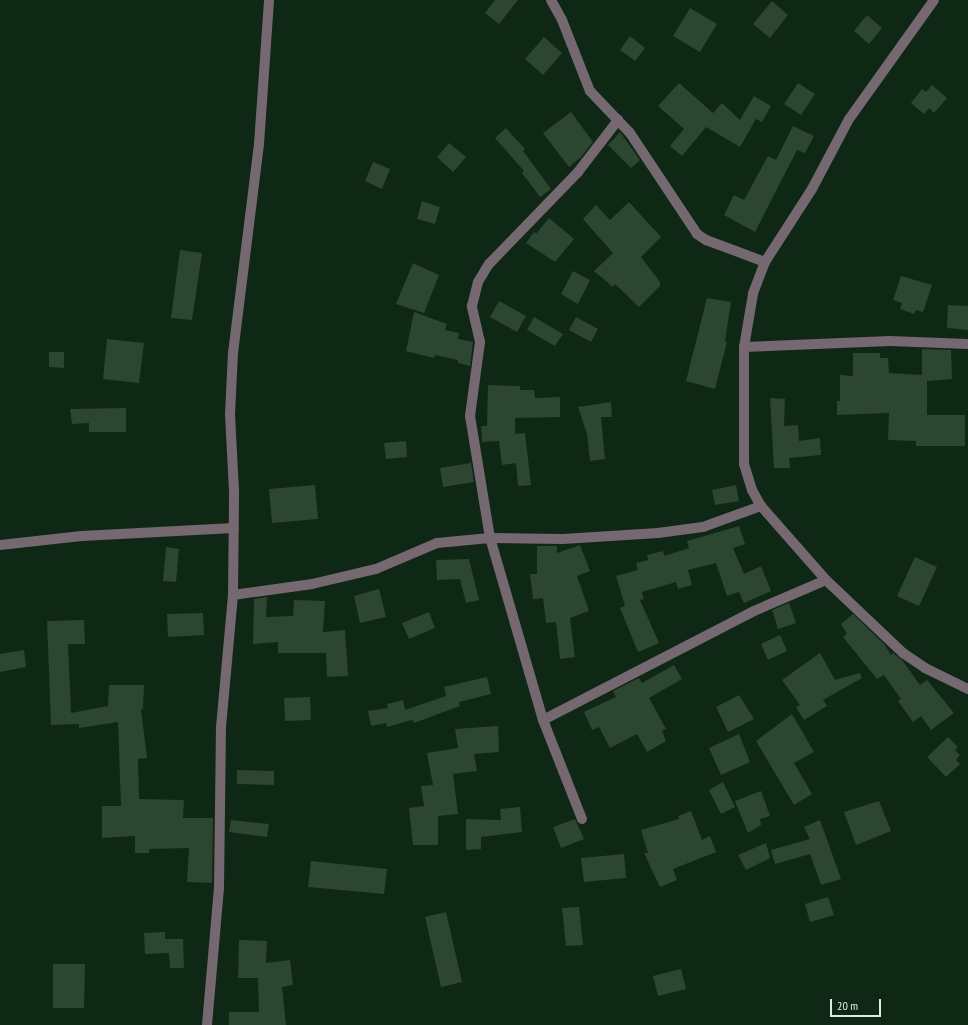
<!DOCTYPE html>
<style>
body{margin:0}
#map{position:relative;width:968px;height:1025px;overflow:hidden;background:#0f2715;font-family:"PT Sans Narrow",sans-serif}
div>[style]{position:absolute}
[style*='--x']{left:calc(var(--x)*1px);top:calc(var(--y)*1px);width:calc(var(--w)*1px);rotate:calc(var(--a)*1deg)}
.building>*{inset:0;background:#2d4632}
.minor>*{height:10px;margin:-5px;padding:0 5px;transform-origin:5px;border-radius:5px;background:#756870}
span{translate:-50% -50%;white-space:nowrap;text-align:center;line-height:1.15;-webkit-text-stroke:3px #0f2715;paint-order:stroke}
.scale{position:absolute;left:830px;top:999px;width:51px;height:18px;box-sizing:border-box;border:2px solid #deece0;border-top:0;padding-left:5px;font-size:12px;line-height:14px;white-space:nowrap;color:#deece0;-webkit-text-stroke:3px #0f2715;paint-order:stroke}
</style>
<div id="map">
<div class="building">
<div style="clip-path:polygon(495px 0,518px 0,499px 24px,485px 13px)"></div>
<div style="clip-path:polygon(772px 1px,788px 15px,770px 38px,753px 24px)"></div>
<div style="clip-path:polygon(690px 8px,717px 24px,700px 52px,673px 36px)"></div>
<div style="clip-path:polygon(867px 15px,882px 28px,869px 44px,854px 31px)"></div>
<div style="clip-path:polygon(630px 36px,645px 48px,635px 61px,620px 50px)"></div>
<div style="clip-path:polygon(544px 37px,562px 53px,543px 75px,525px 59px)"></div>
<div style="clip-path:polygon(679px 83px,713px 113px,722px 103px,740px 120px,754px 96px,771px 106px,762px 122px,756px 119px,740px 147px,706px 127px,682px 156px,670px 146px,684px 129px,658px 106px)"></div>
<div style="clip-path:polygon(798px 83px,815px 94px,801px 115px,784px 104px)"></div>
<div style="clip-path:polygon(932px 85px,947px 98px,934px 113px,929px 108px,924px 114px,911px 103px,922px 89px,926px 92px)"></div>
<div style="clip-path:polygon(571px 112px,593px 142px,581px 157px,569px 167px,543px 133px)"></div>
<div style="clip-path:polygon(793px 126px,814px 136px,805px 153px,797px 150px,755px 232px,724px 215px,734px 195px,744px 200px,768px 156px,776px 160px)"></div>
<div style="clip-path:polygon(506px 128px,525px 149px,523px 151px,551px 189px,540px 197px,522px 173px,524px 171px,495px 138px)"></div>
<div style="clip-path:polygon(620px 132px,640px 160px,631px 168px,608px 145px)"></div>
<div style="clip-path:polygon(449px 143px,466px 157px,453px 172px,437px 157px)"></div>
<div style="clip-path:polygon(373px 162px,390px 169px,382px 189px,365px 181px)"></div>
<div style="clip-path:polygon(422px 201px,440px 207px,435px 224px,417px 219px)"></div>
<div style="clip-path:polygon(629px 202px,661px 237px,641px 257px,660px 282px,660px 286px,639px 307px,615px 284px,613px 287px,594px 271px,613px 253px,583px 219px,596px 205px,610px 220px)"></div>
<div style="clip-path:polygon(549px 218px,574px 239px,555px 262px,526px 243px,534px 232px,536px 234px)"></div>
<div style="clip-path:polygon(180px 250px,202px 253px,192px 320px,171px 318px)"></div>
<div style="clip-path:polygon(413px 263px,439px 275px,424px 313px,396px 304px)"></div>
<div style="clip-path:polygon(573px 271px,590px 280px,578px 304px,561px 294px)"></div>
<div style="clip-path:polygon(901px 276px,932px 285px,923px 312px,916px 310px,914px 314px,900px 309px,902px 303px,893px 300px)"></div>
<div style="clip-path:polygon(707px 298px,731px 302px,725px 341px,727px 342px,715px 389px,686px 381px)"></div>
<div style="clip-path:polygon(499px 301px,526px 316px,517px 332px,490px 317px)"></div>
<div style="clip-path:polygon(948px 305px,968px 306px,968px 330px,947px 328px)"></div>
<div style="clip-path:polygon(414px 312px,447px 324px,445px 330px,459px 333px,458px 339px,473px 342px,470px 366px,458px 363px,458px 360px,435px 355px,434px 358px,406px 351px)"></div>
<div style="clip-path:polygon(534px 317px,563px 334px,555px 346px,527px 330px)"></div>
<div style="clip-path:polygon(576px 317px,598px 329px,591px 342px,569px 330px)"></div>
<div style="clip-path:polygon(107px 339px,144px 343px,139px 383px,103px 379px)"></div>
<div style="clip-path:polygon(922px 349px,951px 350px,952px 379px,927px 381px,927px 415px,965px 415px,965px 446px,916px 446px,916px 441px,888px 440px,889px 413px,837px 415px,837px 401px,840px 401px,840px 375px,853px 376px,853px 353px,880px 353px,880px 358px,888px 358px,889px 373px,922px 375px)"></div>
<div style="clip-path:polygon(49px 352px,64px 352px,64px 368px,49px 367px)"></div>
<div style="clip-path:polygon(488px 385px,520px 386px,520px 390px,534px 390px,535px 398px,560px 397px,560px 417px,515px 418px,515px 434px,525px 433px,531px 485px,518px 486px,516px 463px,502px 465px,499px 441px,482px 442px,481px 426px,487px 426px)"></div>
<div style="clip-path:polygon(770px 398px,785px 399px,784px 426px,798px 425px,799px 441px,820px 438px,821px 455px,789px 458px,790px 468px,774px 468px)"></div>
<div style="clip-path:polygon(611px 402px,612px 417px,601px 417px,605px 459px,590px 461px,587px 434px,578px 407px)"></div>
<div style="clip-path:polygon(126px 408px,126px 432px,89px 432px,89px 423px,72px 424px,70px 409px)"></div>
<div style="clip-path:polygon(406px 441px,407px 457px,386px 459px,384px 443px)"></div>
<div style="clip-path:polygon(471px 463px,474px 482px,443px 487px,440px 468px)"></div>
<div style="clip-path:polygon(315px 485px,318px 519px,272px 523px,269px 489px)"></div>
<div style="clip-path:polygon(736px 485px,739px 501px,715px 505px,712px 490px)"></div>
<div style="clip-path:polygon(739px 526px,745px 544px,733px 548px,744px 574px,761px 566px,771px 591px,744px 603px,739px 592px,727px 596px,716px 563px,688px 570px,692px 585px,678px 589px,676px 582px,642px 592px,644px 599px,640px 600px,659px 643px,638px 652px,620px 608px,625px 606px,616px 576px,638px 570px,636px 563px,648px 560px,647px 555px,663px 551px,664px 556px,689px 548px,687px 541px)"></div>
<div style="clip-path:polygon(580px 545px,590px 571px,577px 576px,589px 611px,570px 618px,575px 657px,560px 659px,556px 622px,546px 623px,543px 598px,533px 599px,530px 574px,537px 574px,537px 546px,557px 546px,557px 553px)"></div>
<div style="clip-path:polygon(166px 547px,179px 549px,176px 582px,163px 581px)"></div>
<div style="clip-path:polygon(915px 557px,937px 567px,919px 606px,897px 596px)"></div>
<div style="clip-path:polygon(469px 559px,479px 600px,466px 603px,460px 579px,437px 580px,436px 560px)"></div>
<div style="clip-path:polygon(379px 589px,386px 617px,360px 623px,354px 596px)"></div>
<div style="clip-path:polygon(267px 597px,266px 617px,293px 616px,294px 600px,325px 601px,323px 632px,345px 630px,348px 676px,327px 677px,326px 653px,278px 653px,278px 642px,253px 644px,254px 599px)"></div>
<div style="clip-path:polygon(789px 603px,796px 623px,778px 629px,772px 610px)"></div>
<div style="clip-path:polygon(429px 612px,435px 628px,409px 639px,402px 623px)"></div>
<div style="clip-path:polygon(203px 613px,204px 635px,168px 637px,167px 614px)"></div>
<div style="clip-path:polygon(853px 614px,884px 644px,891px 655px,893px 653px,902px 660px,920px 685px,927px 680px,954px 713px,931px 730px,921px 716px,913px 722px,898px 701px,901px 699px,884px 675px,877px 679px,843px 637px,847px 634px,841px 624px)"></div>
<div style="clip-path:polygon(84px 620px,85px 644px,68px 644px,71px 713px,108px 706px,109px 685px,144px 685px,143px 709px,141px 709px,147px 758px,138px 759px,139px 799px,184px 800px,183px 818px,213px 818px,212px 883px,187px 882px,189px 848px,149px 849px,149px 853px,135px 853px,135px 836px,102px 838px,102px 806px,121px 806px,118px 722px,79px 728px,79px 724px,51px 725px,47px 621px)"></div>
<div style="clip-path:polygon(780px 635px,787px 651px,768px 660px,761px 644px)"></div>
<div style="clip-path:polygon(24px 650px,26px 667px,0 672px,0 654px)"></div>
<div style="clip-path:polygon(820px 653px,835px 680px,860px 673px,862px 678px,823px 700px,827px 706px,804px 720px,796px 707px,800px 705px,782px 680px)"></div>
<div style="clip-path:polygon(674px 665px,682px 679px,649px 698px,666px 729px,662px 731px,666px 741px,647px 752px,637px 734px,610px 748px,599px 727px,592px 730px,584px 712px,616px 697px,613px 691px,639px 678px,642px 683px)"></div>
<div style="clip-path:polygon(487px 677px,491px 694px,459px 702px,460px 706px,414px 723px,412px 720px,387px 727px,386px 723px,371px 726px,368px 711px,388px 708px,387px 704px,403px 700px,405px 710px,446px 696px,444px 687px)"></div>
<div style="clip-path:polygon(739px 695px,754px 719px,728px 732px,716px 707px)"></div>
<div style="clip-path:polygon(310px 697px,311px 720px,285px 721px,284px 698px)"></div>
<div style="clip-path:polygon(792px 714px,814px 752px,794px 763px,812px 794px,794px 805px,756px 741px)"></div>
<div style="clip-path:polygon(498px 726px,499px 752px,474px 754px,477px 771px,453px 774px,458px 814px,438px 816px,438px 845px,413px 845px,409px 808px,424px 806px,421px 786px,433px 785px,427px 753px,458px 748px,455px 729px)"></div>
<div style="clip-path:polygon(739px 734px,750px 762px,721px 775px,709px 748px)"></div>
<div style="clip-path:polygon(948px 737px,958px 747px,955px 750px,960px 755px,956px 760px,960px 764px,946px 777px,927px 757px)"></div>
<div style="clip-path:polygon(237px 770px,274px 771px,274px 785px,237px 784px)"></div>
<div style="clip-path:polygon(723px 782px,735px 807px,721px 814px,709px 790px)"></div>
<div style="clip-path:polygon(761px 791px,770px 816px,760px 819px,761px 825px,748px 833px,735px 801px)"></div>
<div style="clip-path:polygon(879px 801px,891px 831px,856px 845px,844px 812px)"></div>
<div style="clip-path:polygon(520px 807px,522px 832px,481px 837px,481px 849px,466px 850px,466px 819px,501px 820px,500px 809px)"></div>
<div style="clip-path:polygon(691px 811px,702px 840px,710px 836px,716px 852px,673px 869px,677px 880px,660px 887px,644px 853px,648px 853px,641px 830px,679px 819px,678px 816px)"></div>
<div style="clip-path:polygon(575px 819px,584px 839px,561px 848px,553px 827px)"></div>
<div style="clip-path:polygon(231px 820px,269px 824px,267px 837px,229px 832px)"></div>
<div style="clip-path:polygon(820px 820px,841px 879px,821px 885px,810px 854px,775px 864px,771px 850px,810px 839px,804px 827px)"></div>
<div style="clip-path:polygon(766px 843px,770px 858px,746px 870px,738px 855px)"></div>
<div style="clip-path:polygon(624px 854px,626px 878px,584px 882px,581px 858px)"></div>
<div style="clip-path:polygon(311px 861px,387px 869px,384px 894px,308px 887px)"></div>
<div style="clip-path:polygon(828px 897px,834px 915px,810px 922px,805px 904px)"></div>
<div style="clip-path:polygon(579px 907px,583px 945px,566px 946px,562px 908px)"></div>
<div style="clip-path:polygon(446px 912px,462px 982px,441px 987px,425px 917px)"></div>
<div style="clip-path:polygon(165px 932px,165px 939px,183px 939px,184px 968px,170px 968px,169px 953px,145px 954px,144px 933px)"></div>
<div style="clip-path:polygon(239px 940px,267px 941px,266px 963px,290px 960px,293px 985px,282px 987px,286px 1025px,229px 1025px,229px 1012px,259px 1012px,258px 978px,238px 978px)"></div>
<div style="clip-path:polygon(53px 964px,85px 964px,84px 1008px,53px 1008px)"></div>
<div style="clip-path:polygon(681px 969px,686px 989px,658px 996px,653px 976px)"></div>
</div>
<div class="minor">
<div style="--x:551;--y:0;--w:23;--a:61"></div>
<div style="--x:562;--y:20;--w:76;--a:68.5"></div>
<div style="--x:590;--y:91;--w:58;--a:46.4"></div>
<div style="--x:630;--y:133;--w:121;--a:56.4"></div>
<div style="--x:697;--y:234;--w:11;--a:34"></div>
<div style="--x:706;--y:240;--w:63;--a:20.4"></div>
<div style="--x:934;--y:0;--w:146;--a:125.5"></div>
<div style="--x:849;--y:119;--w:79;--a:117.9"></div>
<div style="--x:812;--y:189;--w:87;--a:122.8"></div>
<div style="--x:765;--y:262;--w:34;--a:111"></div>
<div style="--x:753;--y:294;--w:54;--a:99.6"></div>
<div style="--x:744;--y:347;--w:117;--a:90"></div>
<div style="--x:744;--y:464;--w:27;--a:73"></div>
<div style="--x:752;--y:490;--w:18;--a:61"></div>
<div style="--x:761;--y:506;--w:98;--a:48.7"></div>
<div style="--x:826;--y:580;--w:106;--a:43.5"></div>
<div style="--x:903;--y:653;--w:27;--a:34"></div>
<div style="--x:925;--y:668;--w:48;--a:26"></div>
<div style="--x:744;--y:347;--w:146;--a:-2.4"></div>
<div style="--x:890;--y:341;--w:78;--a:2.2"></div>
<div style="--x:0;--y:545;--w:82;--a:-6.3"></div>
<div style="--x:82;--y:536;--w:152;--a:-3"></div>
<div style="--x:233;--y:595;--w:80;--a:-7.9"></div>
<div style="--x:312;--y:584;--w:66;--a:-13.2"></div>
<div style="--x:376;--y:569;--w:66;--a:-23.1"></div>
<div style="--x:437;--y:543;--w:53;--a:-5.4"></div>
<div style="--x:490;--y:538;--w:73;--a:0.8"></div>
<div style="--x:563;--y:539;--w:95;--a:-3.6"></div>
<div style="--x:658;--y:533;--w:45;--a:-7.6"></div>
<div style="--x:703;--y:527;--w:62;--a:-19.9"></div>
<div style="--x:543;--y:720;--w:237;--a:-27.3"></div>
<div style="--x:754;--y:611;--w:78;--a:-23.3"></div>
<div style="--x:582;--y:819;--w:106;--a:-111.5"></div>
<div style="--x:543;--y:720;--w:190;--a:-106.2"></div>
<div style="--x:490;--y:538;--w:124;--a:-99.3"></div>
<div style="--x:470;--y:416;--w:75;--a:-82.3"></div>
<div style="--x:480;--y:342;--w:37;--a:-103"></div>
<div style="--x:472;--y:306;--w:25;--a:-76"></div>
<div style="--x:478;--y:282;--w:21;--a:-59"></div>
<div style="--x:489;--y:264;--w:128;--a:-45.9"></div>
<div style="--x:578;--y:172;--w:66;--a:-52.4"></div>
<div style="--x:207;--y:1025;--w:137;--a:-85"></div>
<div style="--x:219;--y:889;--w:162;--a:-89.3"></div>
<div style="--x:221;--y:727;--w:133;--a:-84.8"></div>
<div style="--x:233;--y:595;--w:104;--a:-89.4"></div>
<div style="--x:234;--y:491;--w:77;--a:-93"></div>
<div style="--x:230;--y:414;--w:61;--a:-87.2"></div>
<div style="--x:233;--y:353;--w:211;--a:-82.9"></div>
<div style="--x:259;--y:144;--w:144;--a:-86"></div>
</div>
<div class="scale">20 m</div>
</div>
